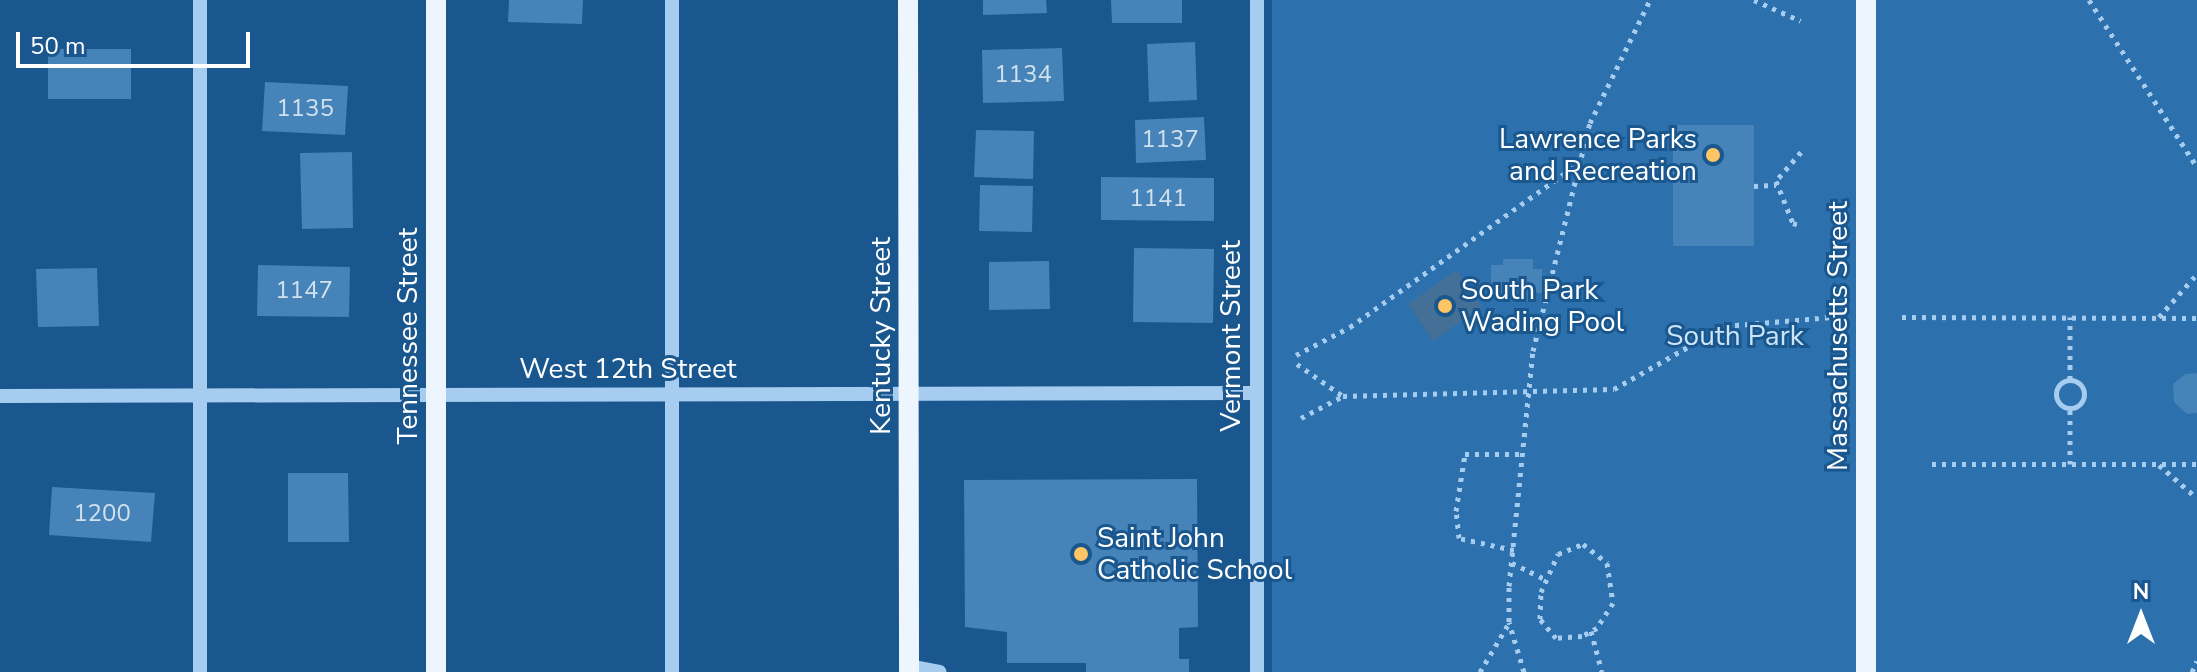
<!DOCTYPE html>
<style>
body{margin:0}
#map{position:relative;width:2197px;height:672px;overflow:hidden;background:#19578e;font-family:"Nunito Sans",sans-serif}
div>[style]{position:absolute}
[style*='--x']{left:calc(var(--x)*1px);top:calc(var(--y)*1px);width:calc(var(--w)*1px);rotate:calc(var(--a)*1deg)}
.green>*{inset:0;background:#2c71ad}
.water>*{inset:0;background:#447098}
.building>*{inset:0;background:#4583b8}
.path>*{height:5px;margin-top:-2.5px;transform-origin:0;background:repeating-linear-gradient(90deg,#a6cdef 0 4px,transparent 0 10px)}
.path>.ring{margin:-2.5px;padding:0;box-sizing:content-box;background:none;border:5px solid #a6cdef;border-radius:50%}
.minor>*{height:14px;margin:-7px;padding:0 7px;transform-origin:7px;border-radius:7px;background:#a6cdef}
.major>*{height:20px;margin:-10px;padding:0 10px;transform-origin:10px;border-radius:10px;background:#edf6ff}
.dots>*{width:22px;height:22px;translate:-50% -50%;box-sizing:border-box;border:4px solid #19578e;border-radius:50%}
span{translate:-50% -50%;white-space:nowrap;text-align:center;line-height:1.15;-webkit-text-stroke:6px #19578e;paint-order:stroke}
.number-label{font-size:24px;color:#d0e0ed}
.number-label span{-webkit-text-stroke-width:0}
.poi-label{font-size:28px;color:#fff}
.right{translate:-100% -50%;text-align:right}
.left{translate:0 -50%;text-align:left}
.street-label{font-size:28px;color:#fff}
.park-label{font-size:28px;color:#cce5fa}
.north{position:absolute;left:2101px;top:576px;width:80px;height:80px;-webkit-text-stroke:6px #19578e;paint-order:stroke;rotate:0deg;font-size:22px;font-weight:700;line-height:32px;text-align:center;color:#fff}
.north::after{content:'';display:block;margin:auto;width:28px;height:36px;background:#fff;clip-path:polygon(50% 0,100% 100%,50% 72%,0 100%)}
.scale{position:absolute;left:16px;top:32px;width:234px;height:36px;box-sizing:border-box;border:4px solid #fff;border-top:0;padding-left:10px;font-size:24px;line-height:28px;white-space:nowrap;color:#fff;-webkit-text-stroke:6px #19578e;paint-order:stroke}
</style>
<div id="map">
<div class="green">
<div style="clip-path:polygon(1272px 0,2197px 0,2197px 672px,1272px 672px)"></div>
</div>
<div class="water">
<div style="clip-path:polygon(1457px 270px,1482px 307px,1433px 341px,1408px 304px)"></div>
</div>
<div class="building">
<div style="clip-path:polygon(509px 0,583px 0,582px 24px,508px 22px)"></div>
<div style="clip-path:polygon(983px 0,1046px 0,1047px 13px,983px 15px)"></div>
<div style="clip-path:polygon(1111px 0,1182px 0,1182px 23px,1112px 23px)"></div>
<div style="clip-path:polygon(1195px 42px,1197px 100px,1149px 102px,1147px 44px)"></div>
<div style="clip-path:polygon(1062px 48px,1064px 101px,983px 103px,982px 50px)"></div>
<div style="clip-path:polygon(48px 49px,131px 49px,131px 99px,48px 99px)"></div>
<div style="clip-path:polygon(265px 82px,348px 86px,345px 135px,262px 131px)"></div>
<div style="clip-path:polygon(1204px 117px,1206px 160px,1136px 163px,1135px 120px)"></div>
<div style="clip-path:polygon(1673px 125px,1754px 125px,1754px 246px,1673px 246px)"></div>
<div style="clip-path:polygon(976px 130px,1034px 131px,1033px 179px,974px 177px)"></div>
<div style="clip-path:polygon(352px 152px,353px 228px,302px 229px,300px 153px)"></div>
<div style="clip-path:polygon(1101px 177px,1214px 178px,1214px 221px,1101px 220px)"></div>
<div style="clip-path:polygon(980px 185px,1033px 186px,1032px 232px,979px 231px)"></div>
<div style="clip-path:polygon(1134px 248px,1214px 249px,1213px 323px,1133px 322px)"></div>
<div style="clip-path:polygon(1503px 259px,1533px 259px,1533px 269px,1542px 269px,1542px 293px,1532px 293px,1532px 302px,1491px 297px,1491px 265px,1503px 265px)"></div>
<div style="clip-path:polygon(1049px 261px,1050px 309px,989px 310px,989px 262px)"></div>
<div style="clip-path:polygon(258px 265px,350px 267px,349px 317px,257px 316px)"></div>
<div style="clip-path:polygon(97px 268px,99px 326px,38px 327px,36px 269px)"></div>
<div style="clip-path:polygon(2197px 373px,2197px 413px,2187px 414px,2174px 402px,2173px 384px,2185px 374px)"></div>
<div style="clip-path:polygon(288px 473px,348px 473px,349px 542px,288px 542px)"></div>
<div style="clip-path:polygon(1197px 479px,1198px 627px,1179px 628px,1179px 659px,1189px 659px,1189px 672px,1086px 672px,1086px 663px,1007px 663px,1007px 632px,965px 627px,964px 480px)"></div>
<div style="clip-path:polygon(52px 487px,155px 493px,151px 542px,49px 535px)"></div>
</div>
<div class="path">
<div style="--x:1754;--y:0;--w:51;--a:24.1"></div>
<div style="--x:2089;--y:0;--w:199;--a:57.1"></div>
<div style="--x:1801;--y:152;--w:38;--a:131"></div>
<div style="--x:1776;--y:181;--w:45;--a:68"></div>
<div style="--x:1793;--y:223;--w:9;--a:21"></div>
<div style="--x:1754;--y:186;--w:22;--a:-3"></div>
<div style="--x:1902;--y:317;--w:295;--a:0.2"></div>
<div style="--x:2159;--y:317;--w:57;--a:-48.5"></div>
<div style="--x:1296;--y:355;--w:61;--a:-27.4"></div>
<div style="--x:1350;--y:327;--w:278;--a:-35.6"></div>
<div style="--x:1297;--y:364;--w:56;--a:34.8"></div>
<div style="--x:2070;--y:379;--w:62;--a:-90"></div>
<div class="ring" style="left:2056px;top:380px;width:23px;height:23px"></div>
<div style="--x:1301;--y:418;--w:47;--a:-27.6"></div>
<div style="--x:1343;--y:396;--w:271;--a:-1.5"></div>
<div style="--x:1614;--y:389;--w:128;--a:-29.6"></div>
<div style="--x:1725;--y:326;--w:107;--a:-4.8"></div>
<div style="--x:1932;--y:464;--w:265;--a:0"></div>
<div style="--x:2070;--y:464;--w:56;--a:-90"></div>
<div style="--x:2159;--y:465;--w:50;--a:41"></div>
<div style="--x:1583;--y:544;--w:31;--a:38"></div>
<div style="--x:1607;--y:563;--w:40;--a:81.5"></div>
<div style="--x:1613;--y:603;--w:30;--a:123"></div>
<div style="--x:1597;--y:628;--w:17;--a:152"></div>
<div style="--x:1582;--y:636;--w:26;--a:176"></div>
<div style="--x:1556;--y:638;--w:25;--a:-130"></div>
<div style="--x:1540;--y:619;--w:27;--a:-88"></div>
<div style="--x:1541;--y:592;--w:42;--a:-65.9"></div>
<div style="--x:1558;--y:554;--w:27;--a:-22"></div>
<div style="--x:1514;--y:550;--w:56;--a:-167.7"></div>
<div style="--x:1459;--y:538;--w:27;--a:-96"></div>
<div style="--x:1456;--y:511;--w:58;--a:-81"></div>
<div style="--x:1465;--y:454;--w:55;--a:0"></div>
<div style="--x:1512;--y:563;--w:37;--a:26"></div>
<div style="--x:1591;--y:631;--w:42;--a:75"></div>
<div style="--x:1480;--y:672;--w:57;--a:-59.4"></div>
<div style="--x:1524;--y:672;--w:52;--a:-106.7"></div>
<div style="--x:1509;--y:622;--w:36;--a:-90"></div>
<div style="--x:1509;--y:586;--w:236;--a:-84.2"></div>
<div style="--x:1533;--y:351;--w:235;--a:-76"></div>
<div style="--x:1590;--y:123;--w:137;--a:-64"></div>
<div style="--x:2192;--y:672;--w:12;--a:-66"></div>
</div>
<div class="minor">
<div style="--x:672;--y:0;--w:672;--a:90"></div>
<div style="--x:0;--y:396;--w:1257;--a:-0.14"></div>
<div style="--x:909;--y:666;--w:31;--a:11"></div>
<div style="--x:200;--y:672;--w:672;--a:-90"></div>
<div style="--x:1257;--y:672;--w:672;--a:-90"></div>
</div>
<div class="major">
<div style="--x:436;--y:0;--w:672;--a:90"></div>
<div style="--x:908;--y:0;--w:672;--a:89.91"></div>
<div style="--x:1866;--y:0;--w:672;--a:90"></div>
</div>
<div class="dots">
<div style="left:1713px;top:155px;background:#ffc463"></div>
<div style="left:1445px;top:306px;background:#ffc463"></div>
<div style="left:1081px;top:554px;background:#ffc463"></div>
</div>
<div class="number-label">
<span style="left:1023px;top:75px">1134</span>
<span style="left:305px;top:109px">1135</span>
<span style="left:1170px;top:140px">1137</span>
<span style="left:1158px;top:199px">1141</span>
<span style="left:304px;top:291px">1147</span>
<span style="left:102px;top:514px">1200</span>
</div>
<div class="poi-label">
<span class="right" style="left:1697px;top:155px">Lawrence Parks<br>and Recreation</span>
<span class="left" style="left:1461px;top:306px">South Park<br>Wading Pool</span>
<span class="left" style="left:1097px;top:554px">Saint John<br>Catholic School</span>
</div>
<div class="street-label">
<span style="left:408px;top:336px;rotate:-90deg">Tennessee Street</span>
<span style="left:881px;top:336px;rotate:-90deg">Kentucky Street</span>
<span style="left:1231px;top:336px;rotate:-90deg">Vermont Street</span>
<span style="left:1838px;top:336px;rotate:-90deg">Massachusetts Street</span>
<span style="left:628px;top:369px">West 12th Street</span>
</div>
<div class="park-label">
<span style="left:1735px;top:336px">South Park</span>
</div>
<div class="north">N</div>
<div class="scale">50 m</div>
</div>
